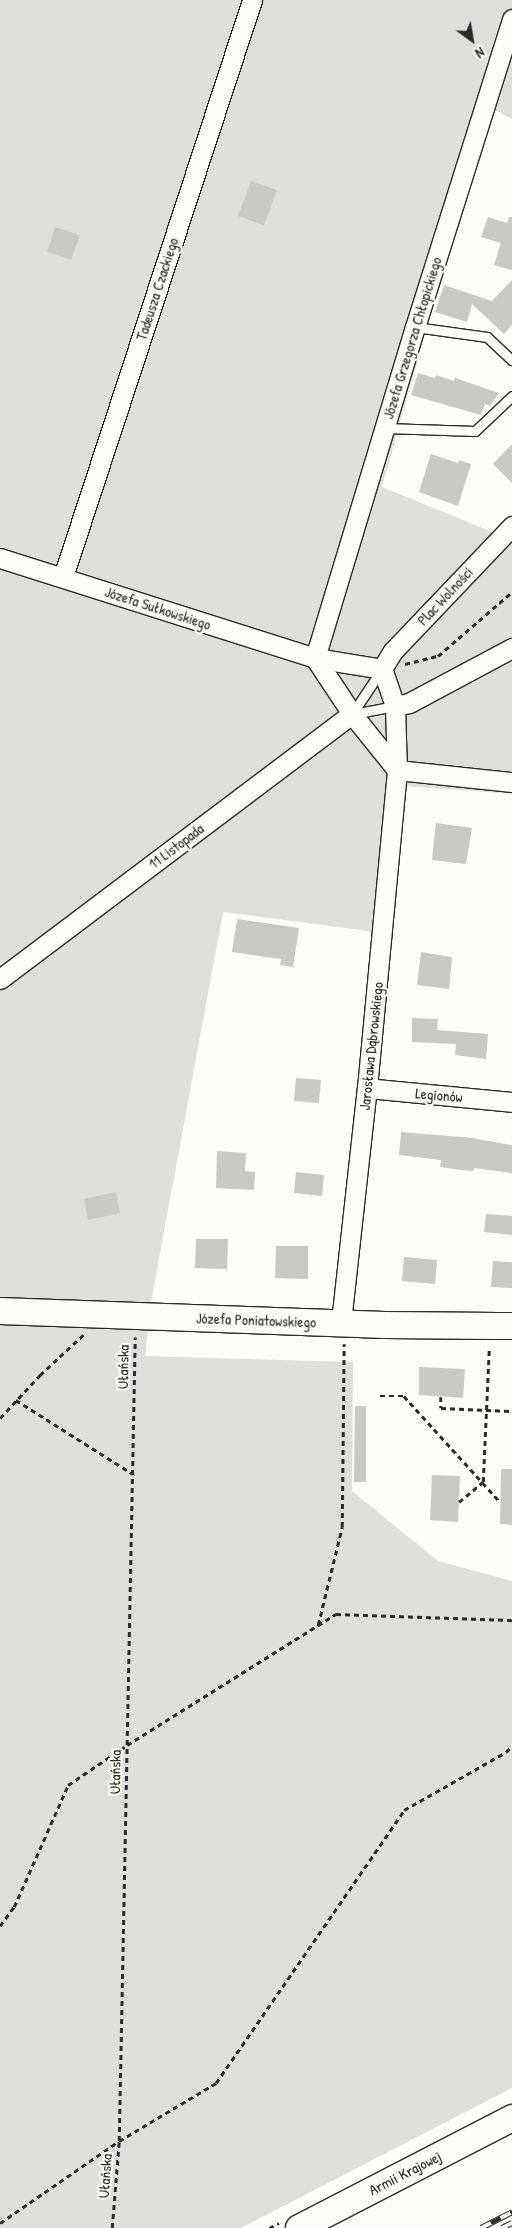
<!DOCTYPE html>
<meta charset="utf-8">
<style>
body{margin:0}
#map{position:relative;width:512px;height:2228px;overflow:hidden;background:#fdfcf7;font-family:"Patrick Hand",sans-serif}
div>[style]{position:absolute}
[style*='--x']{left:calc(var(--x)*1px);top:calc(var(--y)*1px);width:calc(var(--w)*1px);rotate:calc(var(--a)*1deg)}
.green>*{inset:0;background:#dfdeda}
.building>*{inset:0;background:#c9c8c4}
.path>*{height:2.5px;margin-top:-1.25px;transform-origin:0;background:repeating-linear-gradient(90deg,#2b2b2b 0 5px,transparent 0 9px)}
.roads{filter:drop-shadow(1px 0 #2b2b2b) drop-shadow(-1px 0 #2b2b2b) drop-shadow(0 1px #2b2b2b) drop-shadow(0 -1px #2b2b2b)}
.lane>*{height:9px;margin:-4.5px;padding:0 4.5px;transform-origin:4.5px;border-radius:4.5px;background:#fdfcf7}
.street>*{height:19px;margin:-9.5px;padding:0 9.5px;transform-origin:9.5px;border-radius:9.5px;background:#fdfcf7}
.secondary>*{height:26px;margin:-13px;padding:0 13px;transform-origin:13px;border-radius:13px;background:#fdfcf7}
.rail>*{height:5.5px;margin-top:-2.75px;transform-origin:0;background:repeating-linear-gradient(90deg,#fdfcf7 0 11px,#2b2b2b 0 22px);box-sizing:border-box;border-block:1px solid #2b2b2b}
span{translate:-50% -50%;white-space:nowrap;text-align:center;line-height:1.15;-webkit-text-stroke:4.5px #fdfcf7;paint-order:stroke}
.street-label{font-size:15px;color:#2b2b2b}
.north{position:absolute;left:447px;top:15px;width:50px;height:50px;-webkit-text-stroke:4px #fdfcf7;paint-order:stroke;rotate:148deg;font-size:14px;font-weight:700;line-height:20px;text-align:center;color:#2b2b2b}
.north::after{content:'';display:block;margin:auto;width:18px;height:22px;background:#2b2b2b;clip-path:polygon(50% 0,100% 100%,50% 72%,0 100%)}
</style>
<div id="map">
<div class="green">
<div style="clip-path:polygon(0 0,512px 0,512px 119px,489px 107px,382px 487px,502px 536px,512px 526px,512px 794px,406px 786px,383px 933px,223px 912px,151px 1302px,145px 1356px,353px 1362px,352px 1491px,438px 1561px,512px 1581px,512px 2088px,241px 2228px,0 2228px)"></div>
</div>
<div class="building">
<div style="clip-path:polygon(251px 181px,277px 190px,264px 225px,238px 216px)"></div>
<div style="clip-path:polygon(488px 217px,507px 223px,509px 217px,512px 217px,512px 270px,494px 265px,501px 243px,481px 237px)"></div>
<div style="clip-path:polygon(55px 227px,80px 235px,71px 260px,47px 252px)"></div>
<div style="clip-path:polygon(512px 280px,512px 325px,504px 334px,472px 304px,467px 322px,435px 312px,444px 285px,492px 301px)"></div>
<div style="clip-path:polygon(418px 373px,435px 378px,436px 375px,454px 381px,455px 378px,499px 393px,490px 406px,485px 404px,481px 415px,411px 395px)"></div>
<div style="clip-path:polygon(512px 444px,512px 483px,493px 464px)"></div>
<div style="clip-path:polygon(431px 454px,458px 463px,459px 460px,471px 464px,458px 506px,419px 492px)"></div>
<div style="clip-path:polygon(436px 823px,472px 828px,466px 864px,432px 860px)"></div>
<div style="clip-path:polygon(237px 919px,299px 928px,293px 967px,280px 965px,281px 959px,232px 952px)"></div>
<div style="clip-path:polygon(421px 952px,452px 957px,449px 989px,417px 985px)"></div>
<div style="clip-path:polygon(412px 1018px,438px 1019px,437px 1030px,488px 1034px,486px 1059px,455px 1055px,456px 1044px,412px 1042px)"></div>
<div style="clip-path:polygon(296px 1078px,321px 1080px,319px 1103px,294px 1101px)"></div>
<div style="clip-path:polygon(401px 1132px,472px 1138px,512px 1145px,512px 1173px,474px 1168px,473px 1171px,461px 1170px,440px 1167px,441px 1160px,399px 1155px)"></div>
<div style="clip-path:polygon(217px 1151px,246px 1153px,245px 1171px,255px 1172px,254px 1190px,216px 1188px)"></div>
<div style="clip-path:polygon(296px 1172px,324px 1175px,322px 1196px,294px 1193px)"></div>
<div style="clip-path:polygon(116px 1192px,120px 1213px,88px 1220px,84px 1199px)"></div>
<div style="clip-path:polygon(486px 1214px,512px 1216px,512px 1235px,484px 1232px)"></div>
<div style="clip-path:polygon(196px 1239px,228px 1239px,227px 1269px,195px 1268px)"></div>
<div style="clip-path:polygon(276px 1246px,308px 1246px,308px 1279px,275px 1278px)"></div>
<div style="clip-path:polygon(404px 1257px,437px 1260px,435px 1284px,402px 1281px)"></div>
<div style="clip-path:polygon(493px 1261px,512px 1262px,512px 1288px,491px 1287px)"></div>
<div style="clip-path:polygon(419px 1367px,465px 1369px,463px 1398px,419px 1395px)"></div>
<div style="clip-path:polygon(355px 1406px,366px 1406px,366px 1482px,354px 1482px)"></div>
<div style="clip-path:polygon(501px 1469px,512px 1469px,512px 1525px,500px 1524px)"></div>
<div style="clip-path:polygon(432px 1475px,460px 1476px,458px 1522px,430px 1520px)"></div>
</div>
<div class="path">
<div style="--x:405;--y:664;--w:34;--a:-14"></div>
<div style="--x:438;--y:656;--w:98;--a:-40.9"></div>
<div style="--x:380;--y:1396;--w:24;--a:0"></div>
<div style="--x:404;--y:1396;--w:143;--a:47.8"></div>
<div style="--x:441;--y:1397;--w:11;--a:90"></div>
<div style="--x:441;--y:1408;--w:71;--a:2.4"></div>
<div style="--x:16;--y:1400;--w:138;--a:32.3"></div>
<div style="--x:0;--y:1418;--w:59;--a:-47.1"></div>
<div style="--x:40;--y:1375;--w:59;--a:-42.9"></div>
<div style="--x:459;--y:1502;--w:31;--a:-40"></div>
<div style="--x:483;--y:1482;--w:133;--a:-87.4"></div>
<div style="--x:318;--y:1625;--w:101;--a:-76.2"></div>
<div style="--x:342;--y:1527;--w:183;--a:-89.4"></div>
<div style="--x:0;--y:1926;--w:24;--a:-54"></div>
<div style="--x:14;--y:1907;--w:133;--a:-66.1"></div>
<div style="--x:68;--y:1785;--w:71;--a:-34.1"></div>
<div style="--x:127;--y:1745;--w:247;--a:-32.1"></div>
<div style="--x:336;--y:1614;--w:176;--a:2"></div>
<div style="--x:0;--y:2223;--w:145;--a:-34.6"></div>
<div style="--x:119;--y:2141;--w:113;--a:-30.9"></div>
<div style="--x:216;--y:2083;--w:331;--a:-55.4"></div>
<div style="--x:404;--y:1810;--w:117;--a:-29.6"></div>
<div style="--x:506;--y:1752;--w:8;--a:-45"></div>
<div style="--x:112;--y:2228;--w:87;--a:-85.4"></div>
<div style="--x:119;--y:2141;--w:804;--a:-88.86"></div>
<div style="--x:269;--y:2228;--w:11;--a:-27"></div>
</div>
<div class="roads">
<div class="lane">
<div style="--x:415;--y:327;--w:73;--a:7.9"></div>
<div style="--x:487;--y:337;--w:34;--a:43"></div>
<div style="--x:385;--y:428;--w:90;--a:1.9"></div>
<div style="--x:475;--y:431;--w:51;--a:-43.4"></div>
<div style="--x:352;--y:714;--w:54;--a:-56.3"></div>
<div style="--x:353;--y:714;--w:43;--a:-10.8"></div>
</div>
<div class="street">
<div style="--x:0;--y:558;--w:330;--a:17.6"></div>
<div style="--x:315;--y:658;--w:68;--a:9.3"></div>
<div style="--x:63;--y:577;--w:607;--a:-71.86"></div>
<div style="--x:315;--y:658;--w:346;--a:-73.2"></div>
<div style="--x:415;--y:327;--w:323;--a:-72.5"></div>
<div style="--x:315;--y:658;--w:67;--a:56.5"></div>
<div style="--x:352;--y:714;--w:72;--a:51.2"></div>
<div style="--x:397;--y:770;--w:116;--a:6"></div>
<div style="--x:382;--y:669;--w:21;--a:-59"></div>
<div style="--x:393;--y:651;--w:173;--a:-46.4"></div>
<div style="--x:395;--y:706;--w:14;--a:-12"></div>
<div style="--x:409;--y:703;--w:117;--a:-28.1"></div>
<div style="--x:0;--y:979;--w:441;--a:-37"></div>
<div style="--x:367;--y:1088;--w:146;--a:5.5"></div>
<div style="--x:341;--y:1322;--w:235;--a:-83.7"></div>
<div style="--x:367;--y:1088;--w:319;--a:-84.6"></div>
<div style="--x:397;--y:770;--w:64;--a:-91.8"></div>
<div style="--x:395;--y:706;--w:39;--a:-109"></div>
</div>
<div class="secondary">
<div style="--x:0;--y:1311;--w:385;--a:2.1"></div>
<div style="--x:385;--y:1325;--w:127;--a:0.5"></div>
<div style="--x:299;--y:2228;--w:240;--a:-27.3"></div>
</div>
</div>
<div class="rail">
<div style="--x:481;--y:2228;--w:35;--a:-27"></div>
<div style="--x:502;--y:2228;--w:11;--a:-27"></div>
</div>
<div class="street-label">
<span style="left:157px;top:289px;rotate:-72deg">Tadeusza Czackiego</span>
<span style="left:412px;top:338px;rotate:-73deg">Józefa Grzegorza Chłopickiego</span>
<span style="left:445px;top:596px;rotate:-47deg">Plac Wolności</span>
<span style="left:158px;top:608px;rotate:18deg">Józefa Sułkowskiego</span>
<span style="left:176px;top:846px;rotate:-37deg">11 Listopada</span>
<span style="left:371px;top:1046px;rotate:-84deg">Jarosława Dąbrowskiego</span>
<span style="left:439px;top:1095px;rotate:5deg">Legionów</span>
<span style="left:256px;top:1320px;rotate:2deg">Józefa Poniatowskiego</span>
<span style="left:123px;top:1367px;rotate:-89deg">Ułańska</span>
<span style="left:115px;top:1772px;rotate:-89deg">Ułańska</span>
<span style="left:405px;top:2173px;rotate:-27deg">Armii Krajowej</span>
<span style="left:105px;top:2176px;rotate:-86deg">Ułańska</span>
</div>
<div class="north">N</div>
</div>
